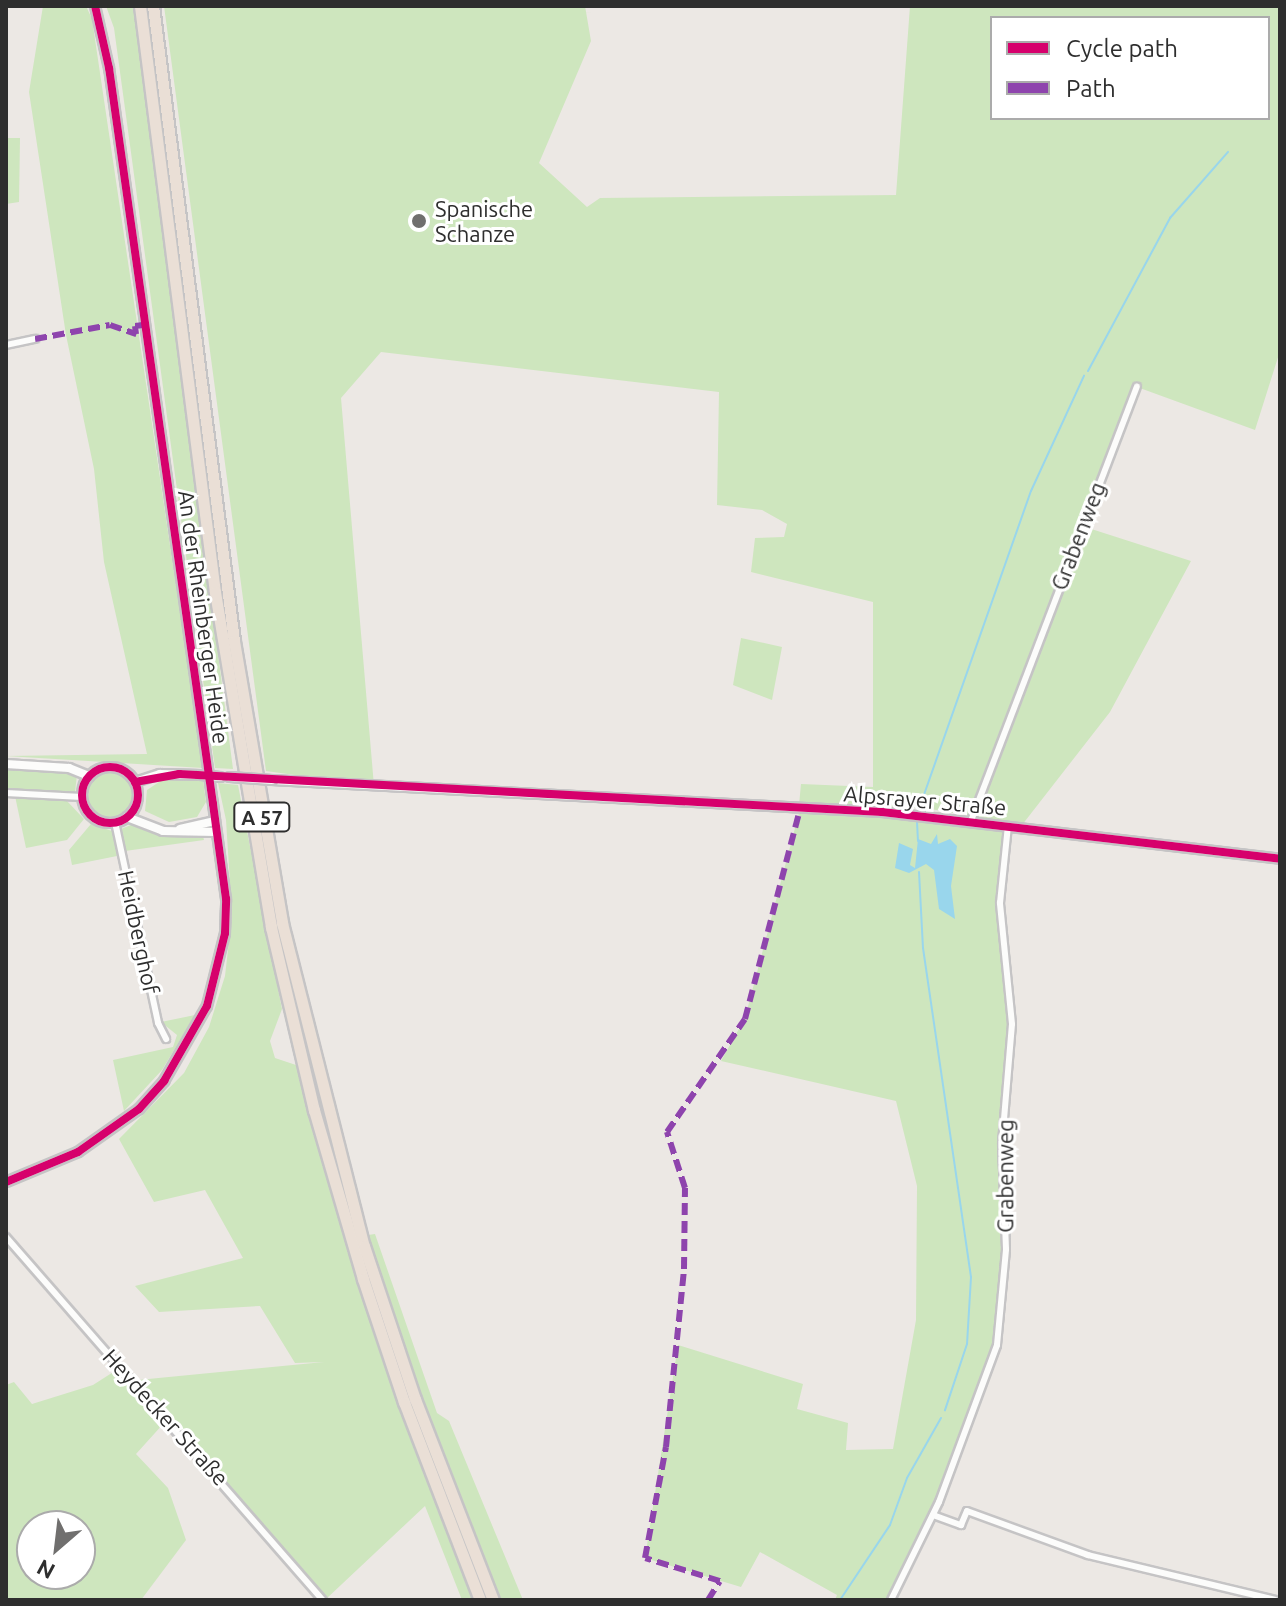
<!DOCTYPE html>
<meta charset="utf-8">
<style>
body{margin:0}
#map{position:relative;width:1286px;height:1606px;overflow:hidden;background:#ece8e4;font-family:Ubuntu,sans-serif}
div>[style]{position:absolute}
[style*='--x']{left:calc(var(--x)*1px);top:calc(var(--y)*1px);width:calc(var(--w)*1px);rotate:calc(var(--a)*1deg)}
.green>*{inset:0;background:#cee6be}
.round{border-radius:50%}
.water>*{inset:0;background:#99d6ec}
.stream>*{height:2px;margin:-1px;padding:0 1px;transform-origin:1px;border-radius:1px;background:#99d6ec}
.roads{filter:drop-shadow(2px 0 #c5c4c5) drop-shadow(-2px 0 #c5c4c5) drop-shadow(0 2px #c5c4c5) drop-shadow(0 -2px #c5c4c5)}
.minor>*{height:6px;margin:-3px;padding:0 3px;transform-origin:3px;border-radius:3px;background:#fcfcfb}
.tertiary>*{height:8px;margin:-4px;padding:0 4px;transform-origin:4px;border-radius:4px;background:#fcfcfb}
.tertiary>.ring{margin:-4px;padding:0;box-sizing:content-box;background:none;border:8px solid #fcfcfb;border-radius:50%}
.motorway>*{height:11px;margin:-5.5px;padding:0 5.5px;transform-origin:5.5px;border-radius:5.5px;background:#eadfd6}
.bridges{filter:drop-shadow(2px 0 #c5c4c5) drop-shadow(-2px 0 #c5c4c5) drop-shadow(0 2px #c5c4c5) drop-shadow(0 -2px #c5c4c5)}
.tertiary-bridge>*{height:8px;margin:-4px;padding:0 4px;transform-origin:4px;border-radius:4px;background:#fcfcfb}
.quiet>*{height:6px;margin-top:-3px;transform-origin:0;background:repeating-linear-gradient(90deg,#8e44ad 0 12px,transparent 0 18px)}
.cycleway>*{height:8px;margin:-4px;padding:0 4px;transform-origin:4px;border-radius:4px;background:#d6006c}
.cycleway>.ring{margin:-4px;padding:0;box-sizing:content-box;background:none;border:8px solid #d6006c;border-radius:50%}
.dots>*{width:22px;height:22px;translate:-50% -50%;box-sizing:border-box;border:4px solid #fff;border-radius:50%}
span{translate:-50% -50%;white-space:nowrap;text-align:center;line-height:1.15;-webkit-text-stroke:6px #fff;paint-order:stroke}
.shield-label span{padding:2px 6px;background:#fff;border:2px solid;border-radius:6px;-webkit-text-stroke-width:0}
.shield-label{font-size:20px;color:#2e2e2e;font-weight:700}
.poi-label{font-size:22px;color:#2e2e2e}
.left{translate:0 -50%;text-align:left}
.street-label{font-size:22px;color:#2e2e2e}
.frame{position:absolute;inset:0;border:8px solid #2e2e2e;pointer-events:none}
.legend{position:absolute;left:990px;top:16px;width:280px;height:104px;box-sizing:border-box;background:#fff;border:2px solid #ababab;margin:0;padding:10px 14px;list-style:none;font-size:24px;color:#2e2e2e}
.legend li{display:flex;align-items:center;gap:16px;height:40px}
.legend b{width:40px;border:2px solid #ababab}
.north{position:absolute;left:16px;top:1510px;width:80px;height:80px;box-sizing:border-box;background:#fff;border:2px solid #ababab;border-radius:50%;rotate:208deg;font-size:22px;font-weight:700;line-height:32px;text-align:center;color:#2e2e2e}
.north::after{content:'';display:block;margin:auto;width:28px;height:36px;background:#706f6e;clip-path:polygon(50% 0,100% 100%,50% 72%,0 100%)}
</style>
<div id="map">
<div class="green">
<div style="clip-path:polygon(43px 6px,86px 6px,92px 19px,203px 768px,6px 756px,147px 754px,104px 562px,94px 469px,66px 335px,29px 92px)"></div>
<div style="clip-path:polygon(106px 6px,134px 6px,233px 769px,215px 768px,114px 28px)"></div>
<div style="clip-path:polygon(evenodd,164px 6px,585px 6px,591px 41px,539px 163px,587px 207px,600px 198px,896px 195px,910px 6px,1280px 6px,1280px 351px,1255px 430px,1137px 387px,1082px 526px,1191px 561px,1110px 712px,1022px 825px,925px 808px,799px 805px,801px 784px,873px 787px,873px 602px,751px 572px,755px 538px,784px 537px,787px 524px,762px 510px,717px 505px,719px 392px,381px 352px,341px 398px,374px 786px,266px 771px,164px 6px,992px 18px,1268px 18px,1268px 118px,992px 118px,992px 18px)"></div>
<div style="clip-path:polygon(6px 138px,20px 138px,19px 202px,6px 204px)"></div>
<div style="clip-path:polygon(741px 638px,782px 647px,772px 700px,733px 685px)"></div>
<div style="clip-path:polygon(6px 768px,69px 772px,77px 775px,75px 792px,6px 789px)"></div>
<div class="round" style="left:87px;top:772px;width:46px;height:46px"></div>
<div style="clip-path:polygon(165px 778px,203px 779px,206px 802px,197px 817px,169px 822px,145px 811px,147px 790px)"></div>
<div style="clip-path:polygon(218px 783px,238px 785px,282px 1009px,270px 1041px,275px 1058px,296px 1065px,370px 1322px,473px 1600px,462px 1600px,425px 1506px,325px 1600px,138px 1380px,324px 1362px,295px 1363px,260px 1306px,159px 1312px,135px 1286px,243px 1258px,205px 1190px,154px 1202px,119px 1139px,184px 1073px,209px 1027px,225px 976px,232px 915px,226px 820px)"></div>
<div style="clip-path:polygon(15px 796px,67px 801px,84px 819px,67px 840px,26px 848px)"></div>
<div style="clip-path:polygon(800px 809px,1008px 826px,1000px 903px,1012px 1024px,1002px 1143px,1006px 1249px,997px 1345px,939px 1502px,891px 1600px,835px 1600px,837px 1595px,760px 1552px,741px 1587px,645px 1558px,678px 1345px,803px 1384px,797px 1409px,848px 1423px,846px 1450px,893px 1449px,916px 1320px,917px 1186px,896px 1101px,721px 1061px,745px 1018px)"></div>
<div style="clip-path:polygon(136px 823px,203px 836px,204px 840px,125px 851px,121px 829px)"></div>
<div style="clip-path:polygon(91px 824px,112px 831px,117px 856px,72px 865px,69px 850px)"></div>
<div style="clip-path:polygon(195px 1015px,162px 1070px,124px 1111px,113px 1060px,173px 1047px,177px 1035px,161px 1022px)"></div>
<div style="clip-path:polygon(375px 1234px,437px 1413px,449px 1421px,523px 1600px,501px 1600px,447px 1467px,385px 1293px,368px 1235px)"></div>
<div style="clip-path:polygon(evenodd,118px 1369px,164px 1423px,136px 1454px,168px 1488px,186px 1540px,141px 1600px,6px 1600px,6px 1385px,14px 1382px,32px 1404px,93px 1385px,118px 1369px,32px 1526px,80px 1526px,80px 1574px,32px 1574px,32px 1526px)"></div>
</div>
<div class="water">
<div style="clip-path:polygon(937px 834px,938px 844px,950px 839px,957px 846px,951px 886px,955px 919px,939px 909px,934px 870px,926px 864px,909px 873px,895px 868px,899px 843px,913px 849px,910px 865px,915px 868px,918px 839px,931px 844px)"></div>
</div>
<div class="stream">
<div style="--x:1088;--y:371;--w:174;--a:-61.8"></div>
<div style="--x:1170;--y:218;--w:88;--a:-48.7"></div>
<div style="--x:920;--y:806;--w:334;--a:-70.6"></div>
<div style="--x:1031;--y:491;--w:127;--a:-65.3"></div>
<div style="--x:917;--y:822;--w:19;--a:87"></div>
<div style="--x:919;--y:872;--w:76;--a:87"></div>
<div style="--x:923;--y:948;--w:332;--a:81.7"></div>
<div style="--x:971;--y:1277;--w:67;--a:93.4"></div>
<div style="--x:967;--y:1344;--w:70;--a:108.4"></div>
<div style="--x:840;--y:1600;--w:90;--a:-56.3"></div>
<div style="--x:890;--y:1525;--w:50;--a:-70.1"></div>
<div style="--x:907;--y:1478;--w:69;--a:-60.5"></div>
</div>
<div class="roads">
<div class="minor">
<div style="--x:6;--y:345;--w:30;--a:-12"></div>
<div style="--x:6;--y:793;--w:76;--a:3"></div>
<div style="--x:971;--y:821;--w:465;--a:-69.1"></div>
<div style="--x:115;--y:822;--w:206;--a:77.9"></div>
<div style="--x:158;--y:1023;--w:18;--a:63"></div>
<div style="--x:6;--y:1237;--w:482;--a:48.9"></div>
<div style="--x:933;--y:1515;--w:30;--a:20"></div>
<div style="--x:961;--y:1525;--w:15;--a:-67"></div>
<div style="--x:967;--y:1511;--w:129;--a:20"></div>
<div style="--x:1088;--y:1555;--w:192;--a:13.5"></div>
<div style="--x:891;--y:1600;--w:109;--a:-63.9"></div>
<div style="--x:939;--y:1502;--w:167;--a:-69.7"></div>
<div style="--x:997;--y:1345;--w:96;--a:-84.6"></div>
<div style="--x:1006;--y:1249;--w:106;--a:-92.2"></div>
<div style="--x:1002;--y:1143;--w:119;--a:-85.2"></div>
<div style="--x:1012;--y:1024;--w:122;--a:-95.7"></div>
<div style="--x:1000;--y:903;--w:77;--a:-84.1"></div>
</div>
<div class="tertiary">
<div style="--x:6;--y:764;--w:63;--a:3.6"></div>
<div style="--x:69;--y:768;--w:22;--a:22"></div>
<div class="ring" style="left:82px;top:767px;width:48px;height:48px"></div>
<div style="--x:272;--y:780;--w:611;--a:3"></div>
<div style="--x:882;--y:812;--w:401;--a:6.7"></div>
<div style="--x:135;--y:782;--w:26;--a:-18"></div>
<div style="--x:160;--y:774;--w:41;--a:1.4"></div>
<div style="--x:127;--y:817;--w:39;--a:21"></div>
<div style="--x:163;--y:831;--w:53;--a:1.1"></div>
<div style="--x:180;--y:829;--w:36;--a:-13"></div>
<div style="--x:6;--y:1182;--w:78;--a:-22.6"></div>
<div style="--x:78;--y:1152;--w:75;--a:-35.2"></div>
<div style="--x:139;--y:1109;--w:38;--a:-48"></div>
<div style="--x:164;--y:1081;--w:86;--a:-60.2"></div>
<div style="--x:207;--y:1006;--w:75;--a:-76.1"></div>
<div style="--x:225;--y:933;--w:34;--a:-88"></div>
<div style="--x:226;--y:899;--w:96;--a:-97.8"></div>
<div style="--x:213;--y:804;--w:743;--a:-98.04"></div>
<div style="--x:109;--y:68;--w:64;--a:-102.7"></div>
</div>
<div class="motorway">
<div style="--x:140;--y:6;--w:591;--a:82.71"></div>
<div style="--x:215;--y:592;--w:340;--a:80.5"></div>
<div style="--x:271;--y:927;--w:188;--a:76.8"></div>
<div style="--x:314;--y:1110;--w:176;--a:73.8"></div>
<div style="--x:363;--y:1279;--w:130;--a:71.6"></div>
<div style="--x:404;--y:1402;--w:212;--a:69"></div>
<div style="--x:153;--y:6;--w:640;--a:82.73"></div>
<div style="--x:234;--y:641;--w:286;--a:80.3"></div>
<div style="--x:282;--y:923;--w:333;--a:75.8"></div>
<div style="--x:364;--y:1246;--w:161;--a:71.6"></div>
<div style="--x:415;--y:1399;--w:216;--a:68.8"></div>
</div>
</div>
<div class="bridges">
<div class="tertiary-bridge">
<div style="--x:201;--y:775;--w:19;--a:6"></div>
<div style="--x:230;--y:777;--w:42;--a:4.1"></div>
</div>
</div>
<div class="quiet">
<div style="--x:35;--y:339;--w:76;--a:-10.6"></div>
<div style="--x:110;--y:325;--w:28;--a:19"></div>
<div style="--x:136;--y:334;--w:8;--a:-97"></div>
<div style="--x:135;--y:326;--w:8;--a:-7"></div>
<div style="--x:708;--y:1600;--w:22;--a:-58"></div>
<div style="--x:720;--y:1581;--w:78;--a:-163"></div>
<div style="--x:645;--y:1558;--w:113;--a:-79.3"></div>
<div style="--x:666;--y:1447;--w:179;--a:-84.2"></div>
<div style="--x:684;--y:1269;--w:81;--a:-89.3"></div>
<div style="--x:685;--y:1188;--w:59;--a:-107.8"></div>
<div style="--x:667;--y:1132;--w:137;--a:-55.4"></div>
<div style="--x:745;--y:1019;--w:217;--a:-75.3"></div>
</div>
<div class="cycleway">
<div class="ring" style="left:82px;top:767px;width:48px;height:48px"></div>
<div style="--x:135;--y:782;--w:45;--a:-10.3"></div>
<div style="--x:179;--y:774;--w:704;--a:3.09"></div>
<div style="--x:882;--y:812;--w:401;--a:6.7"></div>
<div style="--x:6;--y:1182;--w:78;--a:-22.6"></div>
<div style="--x:78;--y:1152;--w:75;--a:-35.2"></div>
<div style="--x:139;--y:1109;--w:38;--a:-48"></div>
<div style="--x:164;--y:1081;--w:86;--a:-60.2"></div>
<div style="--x:207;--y:1006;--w:75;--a:-76.1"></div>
<div style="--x:225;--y:933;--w:34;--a:-88"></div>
<div style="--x:226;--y:899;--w:96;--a:-97.8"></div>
<div style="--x:213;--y:804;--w:743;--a:-98.04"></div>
<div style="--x:109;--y:68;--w:64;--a:-102.7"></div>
</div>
<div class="dots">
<div style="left:419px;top:221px;background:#706f6e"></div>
</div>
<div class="shield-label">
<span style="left:262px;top:817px">A 57</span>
</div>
<div class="poi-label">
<span class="left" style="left:435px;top:221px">Spanische<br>Schanze</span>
</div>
<div class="street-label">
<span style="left:1078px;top:536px;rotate:-69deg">Grabenweg</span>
<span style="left:204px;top:617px;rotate:82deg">An der Rheinberger Heide</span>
<span style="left:925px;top:800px;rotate:5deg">Alpsrayer Straße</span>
<span style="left:139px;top:932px;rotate:78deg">Heidberghof</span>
<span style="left:1005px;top:1176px;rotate:-90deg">Grabenweg</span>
<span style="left:166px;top:1417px;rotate:48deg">Heydecker Straße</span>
</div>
<div class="frame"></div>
<ul class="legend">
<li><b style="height:10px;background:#d6006c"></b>Cycle path</li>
<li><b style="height:10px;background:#8e44ad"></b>Path</li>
</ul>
<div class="north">N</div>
</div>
